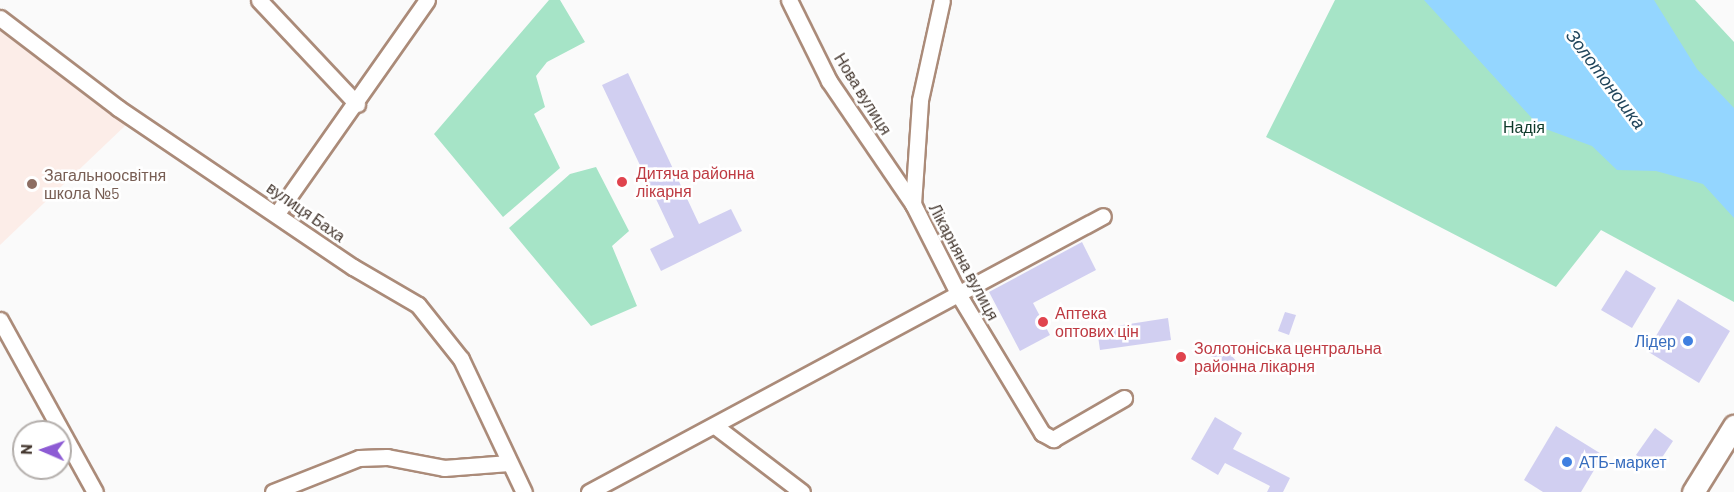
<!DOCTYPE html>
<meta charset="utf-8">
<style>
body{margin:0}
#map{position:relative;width:1734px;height:492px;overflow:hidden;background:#fafafa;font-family:Barlow,sans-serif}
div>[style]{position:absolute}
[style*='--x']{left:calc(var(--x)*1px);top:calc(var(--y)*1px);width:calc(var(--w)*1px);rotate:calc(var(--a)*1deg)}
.education>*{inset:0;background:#fcede8}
.green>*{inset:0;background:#a6e4c7}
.water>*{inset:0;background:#94d6ff}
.building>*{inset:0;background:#d1cff1}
.roads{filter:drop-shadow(2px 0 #ab8b79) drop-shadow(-2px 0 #ab8b79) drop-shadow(0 2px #ab8b79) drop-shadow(0 -2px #ab8b79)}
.street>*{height:15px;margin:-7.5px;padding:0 7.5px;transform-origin:7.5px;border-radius:7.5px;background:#fff}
.secondary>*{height:21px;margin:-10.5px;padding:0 10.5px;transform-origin:10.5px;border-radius:10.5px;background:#fff}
.dots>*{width:16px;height:16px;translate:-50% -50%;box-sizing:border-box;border:3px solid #fff;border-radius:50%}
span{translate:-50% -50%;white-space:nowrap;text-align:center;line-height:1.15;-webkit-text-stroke:5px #fff;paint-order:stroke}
.street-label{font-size:16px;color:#44372f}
.park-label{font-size:16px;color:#0e3a2a}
.health-label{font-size:16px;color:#be3a42}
.left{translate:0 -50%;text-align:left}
.education-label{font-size:16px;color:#785e54}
.shop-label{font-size:16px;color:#366cbe}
.right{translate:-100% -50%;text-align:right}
.water-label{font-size:18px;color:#21465c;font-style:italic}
.north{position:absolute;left:12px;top:420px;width:60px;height:60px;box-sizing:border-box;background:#fff;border:2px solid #b4afac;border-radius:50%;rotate:272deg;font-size:16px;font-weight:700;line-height:24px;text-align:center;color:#44372f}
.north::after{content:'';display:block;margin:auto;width:21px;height:27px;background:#8d5bd4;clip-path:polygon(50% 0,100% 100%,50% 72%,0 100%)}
</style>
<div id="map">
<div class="education">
<div style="clip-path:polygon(0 30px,128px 123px,0 245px)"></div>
</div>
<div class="green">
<div style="clip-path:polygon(549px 0,560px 0,585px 42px,547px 62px,536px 76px,545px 107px,534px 114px,560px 168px,503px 217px,434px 134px)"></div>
<div style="clip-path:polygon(1335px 0,1695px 0,1734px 42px,1734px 302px,1601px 230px,1556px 287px,1266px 137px)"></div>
<div style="clip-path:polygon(596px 167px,629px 231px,612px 246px,637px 306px,591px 326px,509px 228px,570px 174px)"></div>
</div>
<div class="water">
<div style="clip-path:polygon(1424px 0,1654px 0,1697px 69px,1734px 108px,1734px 218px,1703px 184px,1656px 171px,1617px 170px,1592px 146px,1540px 127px)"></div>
</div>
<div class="building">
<div style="clip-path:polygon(628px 73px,699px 224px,731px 209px,742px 231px,661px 271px,650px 249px,674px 237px,602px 85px)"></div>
<div style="clip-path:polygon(1082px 242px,1096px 270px,1033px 303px,1050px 335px,1020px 351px,989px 292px)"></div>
<div style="clip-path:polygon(1626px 270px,1656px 288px,1632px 328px,1601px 310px)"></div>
<div style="clip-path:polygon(1678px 299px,1730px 331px,1699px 383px,1647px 351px)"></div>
<div style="clip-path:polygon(1285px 312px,1296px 315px,1289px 335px,1278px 331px)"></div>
<div style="clip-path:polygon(1168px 318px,1171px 340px,1100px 350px,1097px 329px)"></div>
<div style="clip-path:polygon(1223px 346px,1237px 362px,1225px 373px,1211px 357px)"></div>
<div style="clip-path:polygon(1215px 417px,1242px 433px,1233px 449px,1290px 478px,1283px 492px,1267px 492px,1270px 486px,1225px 463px,1218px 475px,1191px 459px)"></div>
<div style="clip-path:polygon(1556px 426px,1603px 455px,1581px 492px,1543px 492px,1524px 480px)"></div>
<div style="clip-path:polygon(1655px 428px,1673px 441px,1655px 468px,1636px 455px)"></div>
</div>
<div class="roads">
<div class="street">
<div style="--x:259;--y:0;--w:143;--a:46.7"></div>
<div style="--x:789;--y:0;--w:90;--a:63.7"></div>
<div style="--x:829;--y:81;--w:149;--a:55.7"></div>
<div style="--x:913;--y:204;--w:104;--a:63.2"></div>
<div style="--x:960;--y:297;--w:159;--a:58.9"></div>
<div style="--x:1042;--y:433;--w:13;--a:29"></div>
<div style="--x:1053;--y:439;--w:82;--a:-30"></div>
<div style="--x:0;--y:18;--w:148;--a:37.3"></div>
<div style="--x:118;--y:108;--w:284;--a:34.1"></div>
<div style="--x:353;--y:267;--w:75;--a:30.3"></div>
<div style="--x:418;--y:305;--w:69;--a:51.5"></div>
<div style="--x:461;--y:359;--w:147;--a:64.7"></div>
<div style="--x:913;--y:204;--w:104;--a:-86.1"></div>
<div style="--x:920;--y:100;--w:102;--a:-77.6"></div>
<div style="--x:278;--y:212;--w:259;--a:-54.9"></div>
<div style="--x:0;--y:320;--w:196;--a:61.1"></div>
<div style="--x:715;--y:426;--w:109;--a:37.2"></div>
<div style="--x:273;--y:492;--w:92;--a:-21.6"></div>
<div style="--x:359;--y:458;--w:28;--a:-2"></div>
<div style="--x:387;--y:457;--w:58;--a:10.9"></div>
<div style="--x:444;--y:468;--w:65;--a:-4.4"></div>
<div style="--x:589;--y:492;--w:583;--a:-28.23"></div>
</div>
<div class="secondary">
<div style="--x:1693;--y:492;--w:78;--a:-58.2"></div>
</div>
</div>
<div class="dots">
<div style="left:622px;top:182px;background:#e0444e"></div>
<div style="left:32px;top:184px;background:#8d6e63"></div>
<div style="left:1043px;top:322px;background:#e0444e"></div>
<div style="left:1688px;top:341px;background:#3f7fe0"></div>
<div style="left:1181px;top:357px;background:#e0444e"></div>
<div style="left:1567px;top:462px;background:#3f7fe0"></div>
</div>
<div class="street-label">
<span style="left:863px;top:94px;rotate:58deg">Нова вулиця</span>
<span style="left:306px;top:212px;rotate:35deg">вулиця Баха</span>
<span style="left:964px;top:262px;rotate:62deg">Лікарняна вулиця</span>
</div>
<div class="park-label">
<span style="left:1524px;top:127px">Надія</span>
</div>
<div class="health-label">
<span class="left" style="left:636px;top:182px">Дитяча районна<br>лікарня</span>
<span class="left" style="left:1055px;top:322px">Аптека<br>оптових цін</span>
<span class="left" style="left:1194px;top:357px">Золотоніська центральна<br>районна лікарня</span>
</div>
<div class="education-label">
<span class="left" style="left:44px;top:184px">Загальноосвітня<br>школа №5</span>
</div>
<div class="shop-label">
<span class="right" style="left:1676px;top:341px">Лідер</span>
<span class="left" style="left:1579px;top:462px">АТБ-маркет</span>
</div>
<div class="water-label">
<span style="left:1606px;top:79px;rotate:53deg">Золотоношка</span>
</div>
<div class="north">N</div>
</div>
